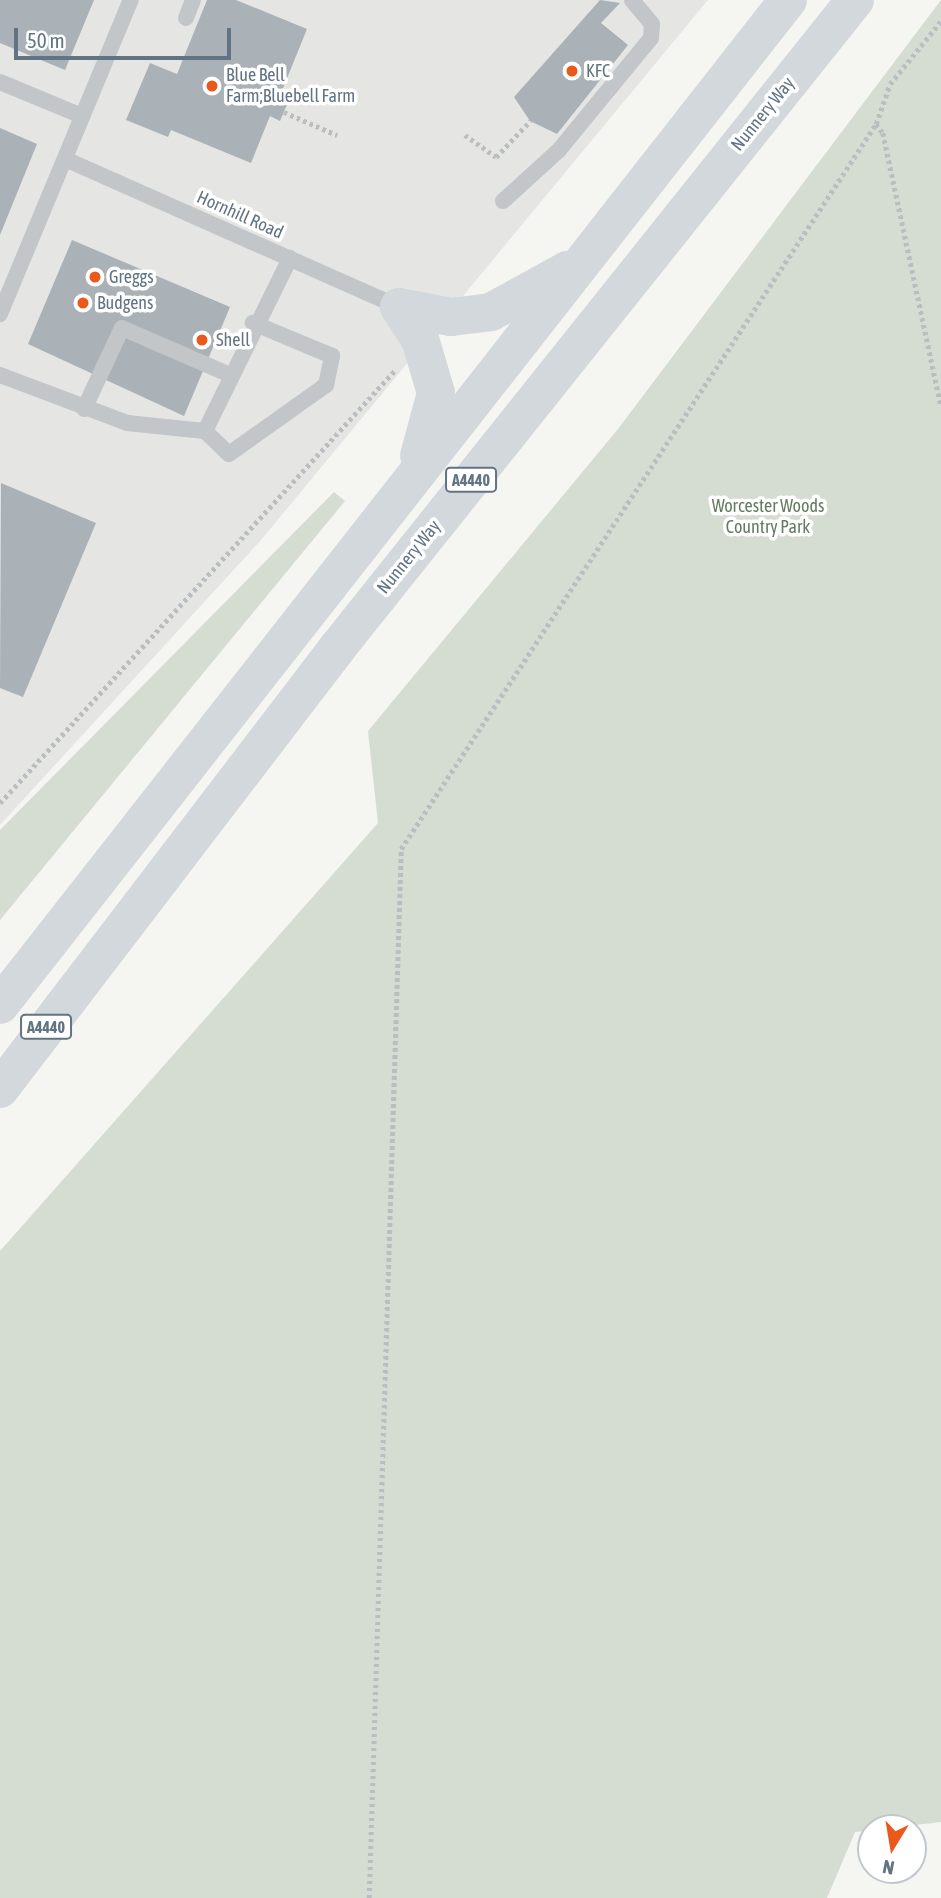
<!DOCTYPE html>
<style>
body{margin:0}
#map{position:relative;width:941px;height:1898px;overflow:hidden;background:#f5f5f1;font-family:"Asap Condensed",sans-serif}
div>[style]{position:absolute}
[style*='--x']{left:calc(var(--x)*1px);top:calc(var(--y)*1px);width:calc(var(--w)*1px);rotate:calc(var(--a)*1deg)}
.built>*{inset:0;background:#e5e6e4}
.green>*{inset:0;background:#d5dcd2}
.building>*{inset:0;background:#aab1b7}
.path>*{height:4.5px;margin-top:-2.25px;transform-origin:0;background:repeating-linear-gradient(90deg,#bbbec0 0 3.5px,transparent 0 7px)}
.service>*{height:16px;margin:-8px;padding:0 8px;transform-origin:8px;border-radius:8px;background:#c2c6c9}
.primary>*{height:38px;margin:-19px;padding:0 19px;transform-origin:19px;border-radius:19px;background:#d3d8dc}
.dots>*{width:19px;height:19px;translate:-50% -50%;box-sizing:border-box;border:4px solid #fff;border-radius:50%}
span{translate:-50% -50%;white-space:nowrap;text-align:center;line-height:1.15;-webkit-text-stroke:7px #fff;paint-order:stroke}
.shield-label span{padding:2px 5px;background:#fff;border:2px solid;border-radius:5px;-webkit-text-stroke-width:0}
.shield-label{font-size:16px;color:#627383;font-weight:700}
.poi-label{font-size:18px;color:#627383}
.left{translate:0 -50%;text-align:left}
.street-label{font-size:18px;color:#627383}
.park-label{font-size:18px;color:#657a62}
.north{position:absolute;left:857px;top:1814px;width:70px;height:70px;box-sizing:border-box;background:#fff;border:2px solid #c0c7cd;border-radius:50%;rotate:191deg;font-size:19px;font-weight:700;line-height:28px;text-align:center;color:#627383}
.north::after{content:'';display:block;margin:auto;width:24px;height:32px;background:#ea591b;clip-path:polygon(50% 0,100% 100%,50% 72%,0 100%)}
.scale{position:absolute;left:14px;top:28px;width:217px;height:32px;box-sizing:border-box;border:4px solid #627383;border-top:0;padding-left:9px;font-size:21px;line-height:24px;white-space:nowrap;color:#627383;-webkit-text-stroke:5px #fff;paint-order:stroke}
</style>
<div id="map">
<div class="built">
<div style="clip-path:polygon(0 0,708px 0,261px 540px,0 825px)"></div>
</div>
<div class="green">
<div style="clip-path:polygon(941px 0,941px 1822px,855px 1832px,827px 1898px,0 1898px,0 1251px,378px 823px,368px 731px,618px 429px)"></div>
<div style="clip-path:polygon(334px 492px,345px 501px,0 920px,0 830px)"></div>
</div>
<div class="building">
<div style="clip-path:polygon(0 0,94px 0,65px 70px,0 43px)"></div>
<div style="clip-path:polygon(207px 0,236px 0,307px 29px,279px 98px,288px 102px,280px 121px,270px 116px,251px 163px,171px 130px,168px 137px,126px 120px,150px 63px,177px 74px)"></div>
<div style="clip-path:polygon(600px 0,620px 3px,601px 23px,628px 45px,557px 134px,530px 121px,514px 97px)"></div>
<div style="clip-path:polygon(0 128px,37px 144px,0 235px)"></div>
<div style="clip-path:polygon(72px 240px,230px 307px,184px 416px,28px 344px)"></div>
<div style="clip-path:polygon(1px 483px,96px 523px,23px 697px,0 688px)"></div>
</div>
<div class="path">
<div style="--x:284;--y:112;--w:58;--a:23.5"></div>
<div style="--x:876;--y:124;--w:11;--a:52"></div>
<div style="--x:883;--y:133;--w:279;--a:78"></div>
<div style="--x:465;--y:135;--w:38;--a:35"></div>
<div style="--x:496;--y:157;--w:50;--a:-46.6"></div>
<div style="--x:0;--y:803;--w:588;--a:-47.62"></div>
<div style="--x:369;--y:1898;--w:1049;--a:-88.25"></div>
<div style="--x:401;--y:849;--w:867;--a:-56.77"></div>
<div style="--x:876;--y:124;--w:42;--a:-70.7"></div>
<div style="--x:890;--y:84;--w:81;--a:-51"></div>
</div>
<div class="service">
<div style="--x:186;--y:18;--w:19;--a:-69"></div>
<div style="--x:0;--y:82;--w:89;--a:22.5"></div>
<div style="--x:65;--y:159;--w:365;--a:23.9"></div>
<div style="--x:503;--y:201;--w:76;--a:-42.3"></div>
<div style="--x:559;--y:150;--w:145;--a:-50.6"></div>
<div style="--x:651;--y:38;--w:14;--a:-86"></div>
<div style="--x:652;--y:24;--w:31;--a:-130"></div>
<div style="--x:0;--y:314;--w:340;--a:-67.4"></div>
<div style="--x:0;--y:375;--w:136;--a:20.7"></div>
<div style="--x:127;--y:423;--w:78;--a:5.9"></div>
<div style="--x:205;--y:431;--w:193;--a:-63.8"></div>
<div style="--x:84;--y:409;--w:89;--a:-64.9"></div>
<div style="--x:122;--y:328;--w:116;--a:23.5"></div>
<div style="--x:205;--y:431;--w:33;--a:44"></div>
<div style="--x:229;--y:454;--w:119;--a:-35.4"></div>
<div style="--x:326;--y:385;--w:30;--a:-78"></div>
<div style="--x:332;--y:356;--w:86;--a:-157.3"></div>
</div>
<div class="primary">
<div style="--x:399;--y:307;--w:53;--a:10.9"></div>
<div style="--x:451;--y:317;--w:40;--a:-7.1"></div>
<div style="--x:491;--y:312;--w:87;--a:-28.9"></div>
<div style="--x:399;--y:307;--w:38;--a:57"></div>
<div style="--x:420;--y:339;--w:56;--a:73.5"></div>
<div style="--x:436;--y:393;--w:65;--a:105.1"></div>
<div style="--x:0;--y:1005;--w:1277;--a:-51.9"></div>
<div style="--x:0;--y:1089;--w:556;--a:-52.59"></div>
<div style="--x:338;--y:647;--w:828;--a:-51.37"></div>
</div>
<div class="dots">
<div style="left:572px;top:71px;background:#ea591b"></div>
<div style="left:212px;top:86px;background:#ea591b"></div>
<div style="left:95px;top:277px;background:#ea591b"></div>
<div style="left:83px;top:303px;background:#ea591b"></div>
<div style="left:202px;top:340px;background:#ea591b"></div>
</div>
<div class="shield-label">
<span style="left:471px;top:480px">A4440</span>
<span style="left:46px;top:1027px">A4440</span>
</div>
<div class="poi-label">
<span class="left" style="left:586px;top:71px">KFC</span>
<span class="left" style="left:226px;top:86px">Blue Bell<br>Farm;Bluebell Farm</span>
<span class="left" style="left:109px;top:277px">Greggs</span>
<span class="left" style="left:97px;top:303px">Budgens</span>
<span class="left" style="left:216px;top:340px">Shell</span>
</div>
<div class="street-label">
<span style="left:763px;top:114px;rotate:-51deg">Nunnery Way</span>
<span style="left:240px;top:215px;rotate:24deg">Hornhill Road</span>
<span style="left:409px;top:557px;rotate:-51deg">Nunnery Way</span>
</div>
<div class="park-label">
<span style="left:768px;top:517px">Worcester Woods<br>Country Park</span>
</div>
<div class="north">N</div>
<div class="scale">50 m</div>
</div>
